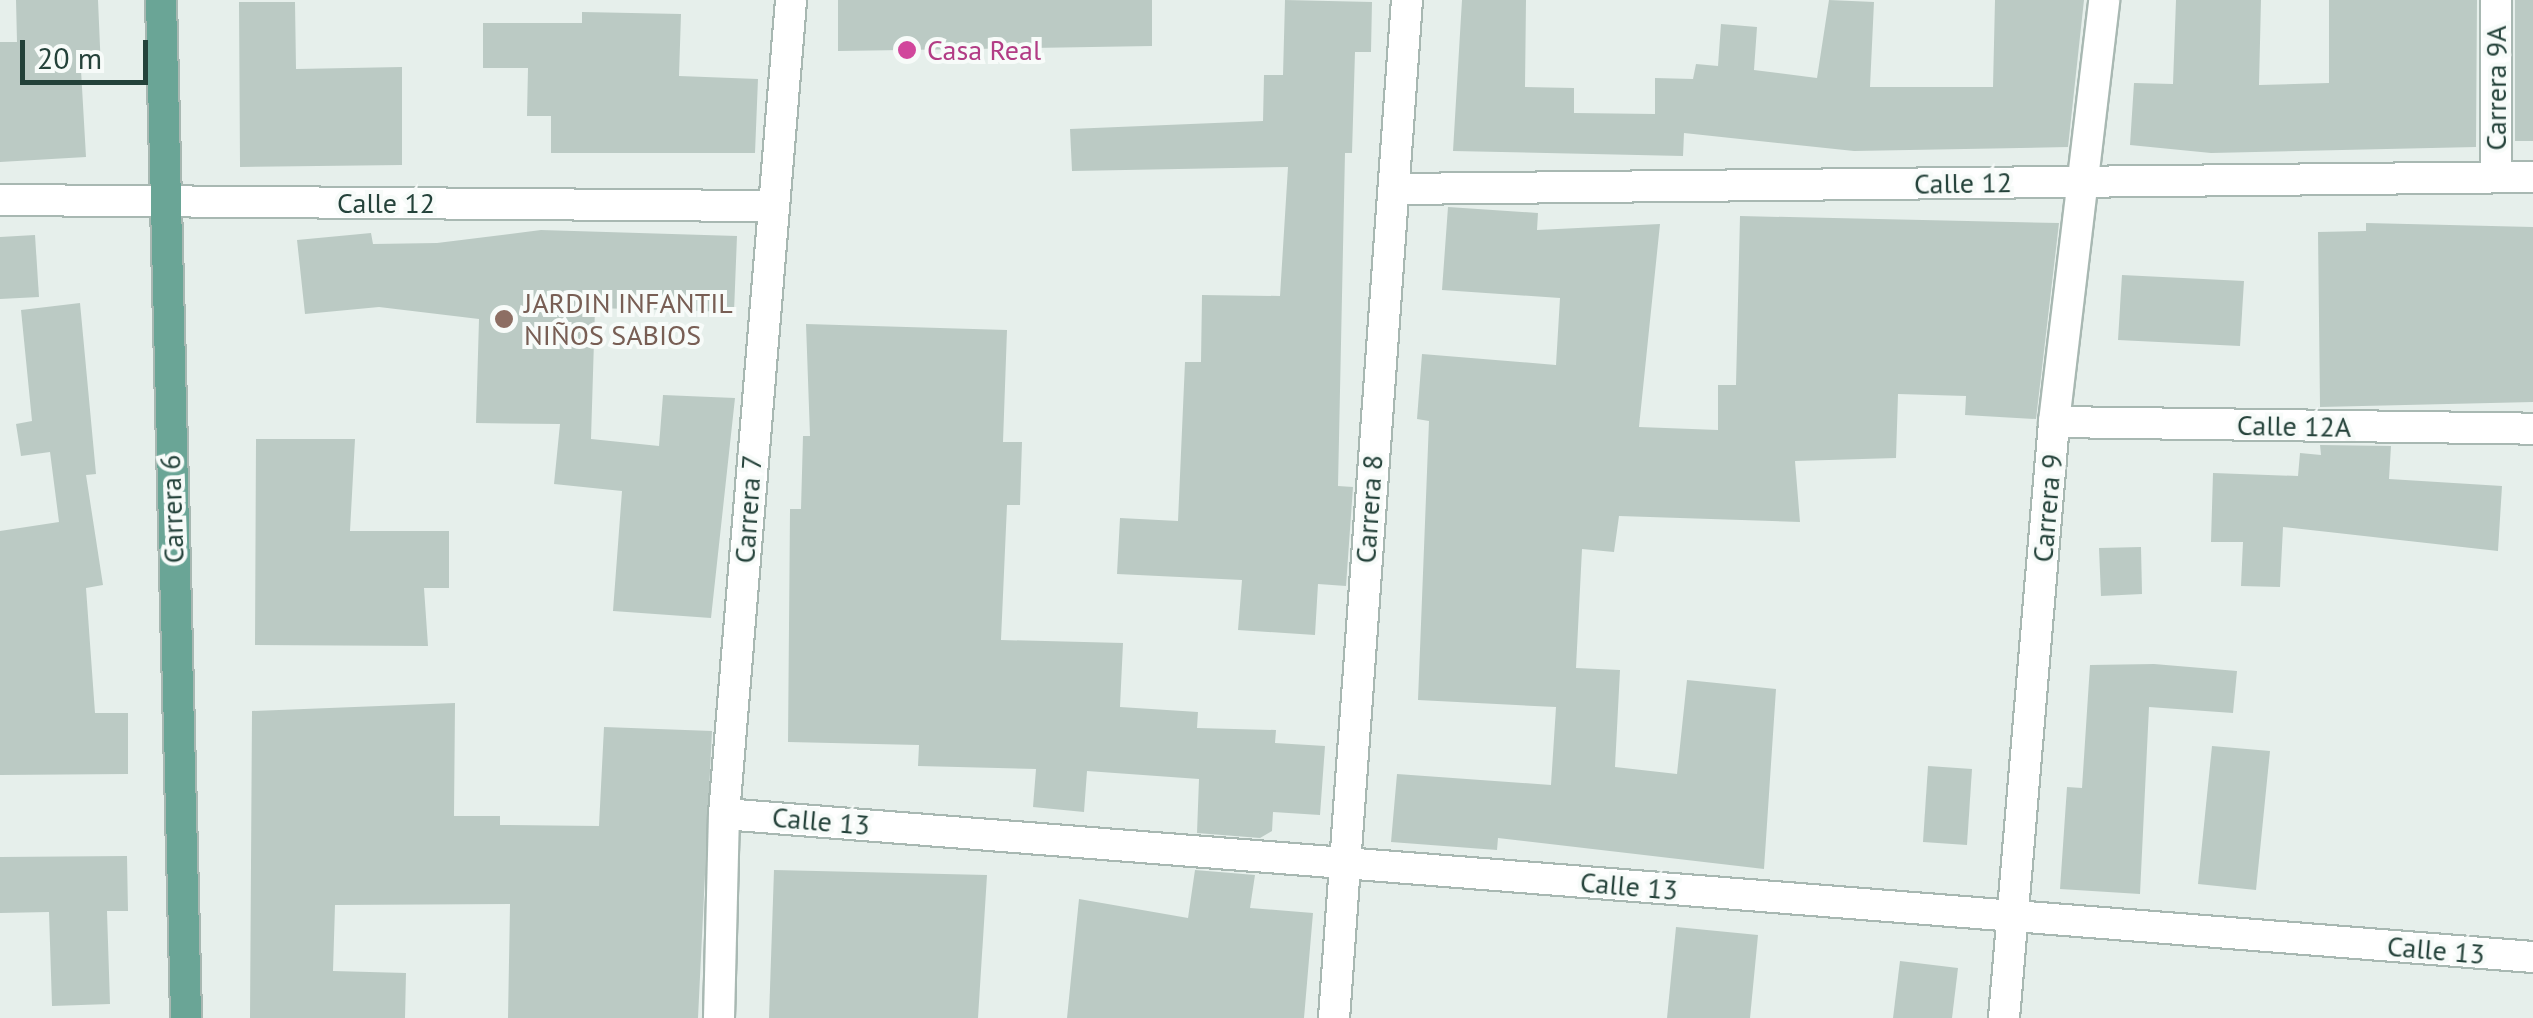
<!DOCTYPE html>
<meta charset="utf-8">
<style>
body{margin:0}
#map{position:relative;width:2533px;height:1018px;overflow:hidden;background:#e6efeb;font-family:"PT Sans",sans-serif}
div>[style]{position:absolute}
[style*='--x']{left:calc(var(--x)*1px);top:calc(var(--y)*1px);width:calc(var(--w)*1px);rotate:calc(var(--a)*1deg)}
.building>*{inset:0;background:#bbcac4}
.roads{filter:drop-shadow(2px 0 #a8b8b2) drop-shadow(-2px 0 #a8b8b2) drop-shadow(0 2px #a8b8b2) drop-shadow(0 -2px #a8b8b2)}
.minor>*{height:30px;margin:-15px;padding:0 15px;transform-origin:15px;border-radius:15px;background:#fff}
.major>*{height:30px;margin:-15px;padding:0 15px;transform-origin:15px;border-radius:15px;background:#6aa596}
.dots>*{width:28px;height:28px;translate:-50% -50%;box-sizing:border-box;border:5px solid #f7fbf9;border-radius:50%}
span{translate:-50% -50%;white-space:nowrap;text-align:center;line-height:1.15;-webkit-text-stroke:8px #f7fbf9;paint-order:stroke}
.hotel-label{font-size:28px;color:#b23c85}
.left{translate:0 -50%;text-align:left}
.street-label{font-size:28px;color:#24423a}
.education-label{font-size:28px;color:#785e54}
.scale{position:absolute;left:20px;top:40px;width:128px;height:45px;box-sizing:border-box;border:5px solid #24423a;border-top:0;padding-left:12px;font-size:30px;line-height:35px;white-space:nowrap;color:#24423a;-webkit-text-stroke:8px #f7fbf9;paint-order:stroke}
</style>
<div id="map">
<div class="building">
<div style="clip-path:polygon(16px 0,98px 0,101px 70px,81px 70px,86px 157px,0 162px,0 42px,17px 42px)"></div>
<div style="clip-path:polygon(838px 0,1152px 0,1152px 46px,838px 51px)"></div>
<div style="clip-path:polygon(1285px 0,1372px 2px,1371px 52px,1355px 52px,1352px 153px,1345px 153px,1338px 486px,1353px 487px,1346px 586px,1318px 584px,1315px 635px,1238px 630px,1242px 580px,1117px 574px,1120px 518px,1178px 521px,1185px 362px,1201px 362px,1202px 295px,1280px 296px,1288px 167px,1072px 171px,1070px 129px,1263px 121px,1264px 75px,1283px 75px)"></div>
<div style="clip-path:polygon(1462px 0,1526px 0,1525px 87px,1574px 88px,1574px 113px,1655px 114px,1655px 78px,1693px 79px,1696px 64px,1718px 66px,1721px 24px,1757px 27px,1754px 70px,1817px 78px,1829px 0,1874px 2px,1870px 87px,1993px 87px,1995px 0,2084px 0,2068px 147px,1854px 151px,1684px 133px,1683px 156px,1453px 151px)"></div>
<div style="clip-path:polygon(2176px 0,2261px 0,2259px 85px,2329px 83px,2329px 0,2477px 0,2476px 147px,2211px 153px,2130px 145px,2134px 83px,2173px 84px)"></div>
<div style="clip-path:polygon(2515px 0,2533px 0,2533px 141px,2515px 141px)"></div>
<div style="clip-path:polygon(239px 2px,295px 2px,296px 69px,402px 67px,402px 165px,240px 167px)"></div>
<div style="clip-path:polygon(582px 12px,681px 14px,679px 76px,758px 79px,755px 153px,551px 153px,551px 116px,527px 116px,528px 68px,483px 68px,483px 23px,582px 23px)"></div>
<div style="clip-path:polygon(1448px 207px,1538px 213px,1537px 230px,1660px 224px,1639px 427px,1718px 430px,1718px 385px,1736px 385px,1740px 216px,2059px 223px,2036px 419px,1965px 415px,1966px 396px,1898px 394px,1896px 458px,1795px 461px,1800px 522px,1619px 516px,1614px 552px,1582px 549px,1576px 668px,1620px 670px,1615px 767px,1677px 774px,1687px 680px,1776px 689px,1764px 869px,1498px 838px,1497px 850px,1391px 842px,1397px 774px,1551px 785px,1556px 707px,1418px 700px,1429px 421px,1417px 419px,1422px 354px,1556px 365px,1560px 298px,1442px 290px)"></div>
<div style="clip-path:polygon(2366px 223px,2533px 227px,2533px 402px,2320px 407px,2318px 232px,2366px 231px)"></div>
<div style="clip-path:polygon(541px 230px,737px 236px,734px 312px,595px 308px,591px 439px,659px 446px,663px 395px,735px 398px,711px 618px,613px 611px,622px 491px,554px 484px,560px 424px,476px 423px,479px 319px,379px 307px,305px 314px,297px 240px,371px 233px,373px 244px,437px 243px)"></div>
<div style="clip-path:polygon(35px 235px,39px 297px,0 299px,0 237px)"></div>
<div style="clip-path:polygon(2122px 275px,2244px 281px,2240px 346px,2118px 340px)"></div>
<div style="clip-path:polygon(80px 303px,96px 474px,86px 475px,103px 585px,86px 588px,95px 713px,128px 713px,128px 774px,0 775px,0 531px,59px 522px,50px 452px,21px 456px,16px 424px,32px 421px,21px 310px)"></div>
<div style="clip-path:polygon(806px 324px,1007px 330px,1003px 442px,1022px 442px,1020px 505px,1007px 505px,1001px 640px,1123px 643px,1120px 707px,1198px 712px,1197px 728px,1276px 730px,1275px 743px,1325px 746px,1320px 815px,1273px 812px,1272px 831px,1260px 838px,1197px 833px,1199px 779px,1087px 771px,1084px 812px,1033px 807px,1036px 769px,918px 766px,919px 745px,788px 742px,790px 509px,801px 509px,803px 436px,810px 436px)"></div>
<div style="clip-path:polygon(256px 439px,355px 439px,350px 531px,449px 531px,449px 588px,424px 588px,428px 646px,255px 645px)"></div>
<div style="clip-path:polygon(2320px 445px,2391px 446px,2389px 479px,2502px 486px,2498px 551px,2283px 527px,2280px 587px,2241px 586px,2243px 542px,2211px 542px,2213px 473px,2298px 476px,2300px 453px,2321px 455px)"></div>
<div style="clip-path:polygon(2141px 547px,2142px 594px,2101px 596px,2099px 548px)"></div>
<div style="clip-path:polygon(2154px 664px,2237px 671px,2233px 713px,2149px 707px,2140px 894px,2060px 889px,2067px 787px,2082px 788px,2090px 665px)"></div>
<div style="clip-path:polygon(455px 703px,454px 816px,500px 816px,500px 825px,599px 826px,604px 727px,712px 731px,698px 1018px,508px 1018px,510px 904px,335px 905px,333px 971px,406px 973px,405px 1018px,250px 1018px,252px 711px)"></div>
<div style="clip-path:polygon(2212px 746px,2270px 751px,2256px 890px,2198px 884px)"></div>
<div style="clip-path:polygon(1928px 766px,1972px 769px,1967px 845px,1923px 842px)"></div>
<div style="clip-path:polygon(127px 856px,128px 911px,107px 911px,110px 1004px,52px 1006px,49px 912px,0 913px,0 857px)"></div>
<div style="clip-path:polygon(774px 870px,987px 875px,978px 1018px,769px 1018px)"></div>
<div style="clip-path:polygon(1195px 870px,1255px 875px,1250px 908px,1313px 913px,1304px 1018px,1067px 1018px,1079px 899px,1188px 918px)"></div>
<div style="clip-path:polygon(1676px 927px,1758px 935px,1750px 1018px,1667px 1018px)"></div>
<div style="clip-path:polygon(1900px 961px,1958px 968px,1952px 1018px,1893px 1018px)"></div>
</div>
<div class="roads">
<div class="minor">
<div style="--x:2496;--y:0;--w:177;--a:90"></div>
<div style="--x:1394;--y:189;--w:1139;--a:-0.6"></div>
<div style="--x:0;--y:200;--w:772;--a:0.45"></div>
<div style="--x:2054;--y:422;--w:479;--a:0.8"></div>
<div style="--x:724;--y:814;--w:1815;--a:4.52"></div>
<div style="--x:719;--y:1018;--w:204;--a:-88.6"></div>
<div style="--x:724;--y:814;--w:817;--a:-85.29"></div>
<div style="--x:1334;--y:1018;--w:1021;--a:-85.9"></div>
<div style="--x:2004;--y:1018;--w:598;--a:-85.2"></div>
<div style="--x:2054;--y:422;--w:425;--a:-83.2"></div>
</div>
<div class="major">
<div style="--x:161;--y:0;--w:1018;--a:88.59"></div>
</div>
</div>
<div class="dots">
<div style="left:907px;top:50px;background:#d1479c"></div>
<div style="left:504px;top:319px;background:#8d6e63"></div>
</div>
<div class="hotel-label">
<span class="left" style="left:927px;top:50px">Casa Real</span>
</div>
<div class="street-label">
<span style="left:2496px;top:88px;rotate:-90deg">Carrera 9A</span>
<span style="left:1963px;top:183px;rotate:-1deg">Calle 12</span>
<span style="left:386px;top:203px">Calle 12</span>
<span style="left:2294px;top:426px;rotate:1deg">Calle 12A</span>
<span style="left:2047px;top:508px;rotate:-85deg">Carrera 9</span>
<span style="left:172px;top:509px;rotate:-92deg">Carrera 6</span>
<span style="left:748px;top:509px;rotate:-86deg">Carrera 7</span>
<span style="left:1369px;top:509px;rotate:-86deg">Carrera 8</span>
<span style="left:821px;top:821px;rotate:5deg">Calle 13</span>
<span style="left:1629px;top:886px;rotate:5deg">Calle 13</span>
<span style="left:2436px;top:950px;rotate:5deg">Calle 13</span>
</div>
<div class="education-label">
<span class="left" style="left:524px;top:319px">JARDIN INFANTIL<br>NIÑOS SABIOS</span>
</div>
<div class="scale">20 m</div>
</div>
